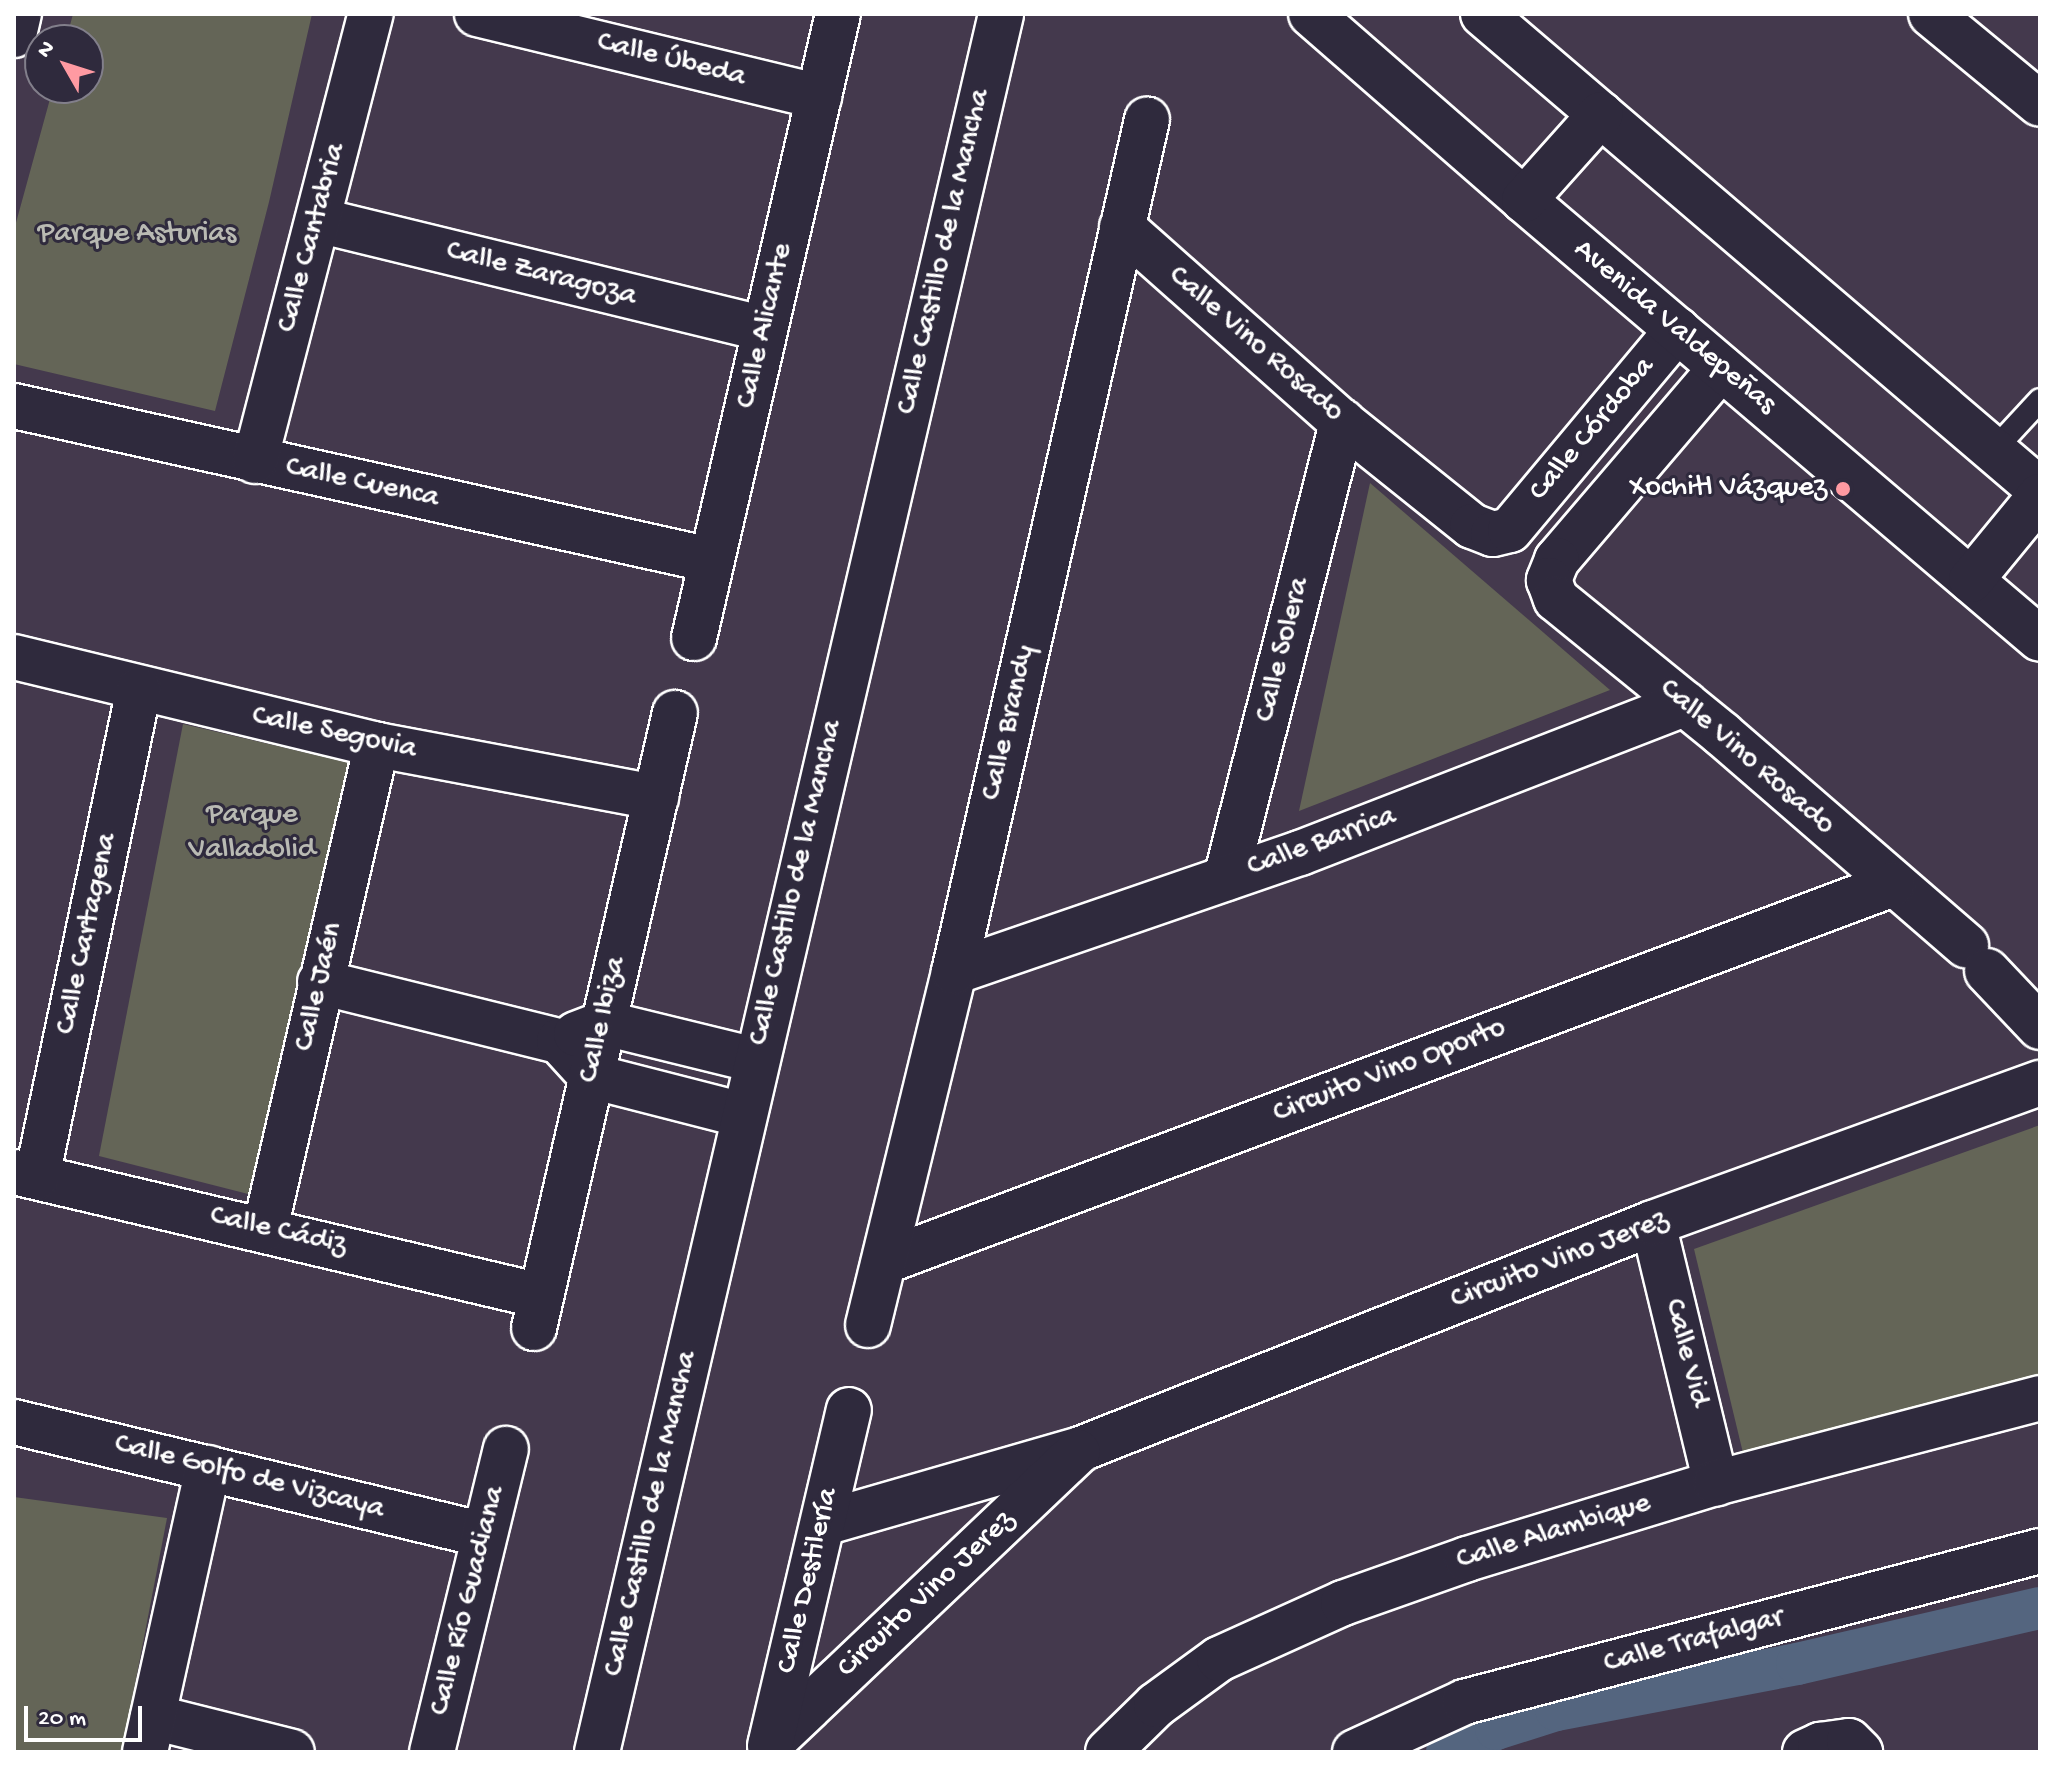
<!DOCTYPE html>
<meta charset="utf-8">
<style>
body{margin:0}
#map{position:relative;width:2054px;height:1766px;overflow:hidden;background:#44394d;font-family:"Gochi Hand",sans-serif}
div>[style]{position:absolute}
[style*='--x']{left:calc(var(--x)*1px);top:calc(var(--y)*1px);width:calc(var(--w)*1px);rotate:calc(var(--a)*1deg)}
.green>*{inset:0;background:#646557}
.canal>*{height:42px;margin:-21px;padding:0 21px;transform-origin:21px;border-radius:21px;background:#54657f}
.roads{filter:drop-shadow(2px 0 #fff) drop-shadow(-2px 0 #fff) drop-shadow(0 2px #fff) drop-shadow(0 -2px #fff)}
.lane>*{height:22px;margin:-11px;padding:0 11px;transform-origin:11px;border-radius:11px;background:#2f2a3d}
.street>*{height:44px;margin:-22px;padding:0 22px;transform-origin:22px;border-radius:22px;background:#2f2a3d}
.secondary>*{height:44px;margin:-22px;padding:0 22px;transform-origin:22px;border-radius:22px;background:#2f2a3d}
.dots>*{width:22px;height:22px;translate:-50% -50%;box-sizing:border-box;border:4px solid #2f2a3d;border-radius:50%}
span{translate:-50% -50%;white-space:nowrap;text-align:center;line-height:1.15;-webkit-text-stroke:6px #2f2a3d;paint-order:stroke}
.street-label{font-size:30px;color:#fff}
.park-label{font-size:30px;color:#b9bab3}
.poi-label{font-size:30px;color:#fff}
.right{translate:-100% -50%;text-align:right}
.frame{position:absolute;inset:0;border:16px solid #fff;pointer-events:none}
.north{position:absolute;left:24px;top:24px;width:80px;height:80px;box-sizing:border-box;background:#2f2a3d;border:2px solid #827f8b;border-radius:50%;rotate:309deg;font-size:22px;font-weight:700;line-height:32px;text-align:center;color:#fff}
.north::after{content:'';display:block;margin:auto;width:28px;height:36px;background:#ff9aa2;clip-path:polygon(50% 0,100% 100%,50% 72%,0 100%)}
.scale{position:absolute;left:24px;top:1706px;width:118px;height:36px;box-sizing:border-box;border:4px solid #fff;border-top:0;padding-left:10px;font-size:24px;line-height:28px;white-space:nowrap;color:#fff;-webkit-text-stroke:6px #2f2a3d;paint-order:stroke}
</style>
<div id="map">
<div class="green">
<div style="clip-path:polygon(73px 14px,312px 14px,269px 202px,215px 411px,14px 364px,14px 230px,53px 88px,88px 88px,88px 40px,66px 40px)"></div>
<div style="clip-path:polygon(1370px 483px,1610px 690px,1299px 811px)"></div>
<div style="clip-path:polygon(183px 724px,359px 765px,260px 1197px,99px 1156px)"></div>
<div style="clip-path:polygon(2040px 1125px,2040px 1378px,1743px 1453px,1694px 1249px)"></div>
<div style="clip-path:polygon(14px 1497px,167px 1518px,122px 1752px,14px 1752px)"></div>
</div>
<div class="canal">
<div style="--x:1447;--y:1752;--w:54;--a:-25.1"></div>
<div style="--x:1496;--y:1729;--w:63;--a:-17.6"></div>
<div style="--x:1556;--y:1710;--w:245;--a:-10.8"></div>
<div style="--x:1797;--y:1664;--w:249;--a:-13"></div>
</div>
<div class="roads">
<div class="lane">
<div style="--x:1993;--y:451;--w:69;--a:-47.3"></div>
</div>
<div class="street">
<div style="--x:477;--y:14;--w:352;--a:13.6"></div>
<div style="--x:1931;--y:14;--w:141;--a:39.5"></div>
<div style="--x:14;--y:35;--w:22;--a:-77"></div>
<div style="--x:318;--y:220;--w:460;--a:13.7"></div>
<div style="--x:1122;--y:227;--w:294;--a:41.6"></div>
<div style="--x:1342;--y:422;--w:166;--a:38.7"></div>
<div style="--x:1472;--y:526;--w:22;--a:21"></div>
<div style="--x:1493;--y:534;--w:17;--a:-13"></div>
<div style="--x:1510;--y:530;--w:261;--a:-50.1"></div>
<div style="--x:1721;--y:368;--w:253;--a:130.5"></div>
<div style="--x:1557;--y:560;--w:22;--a:112"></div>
<div style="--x:1549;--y:580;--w:20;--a:70"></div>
<div style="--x:1556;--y:599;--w:214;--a:39.1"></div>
<div style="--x:1722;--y:734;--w:323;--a:40.9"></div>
<div style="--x:14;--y:406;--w:714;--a:12.46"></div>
<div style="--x:255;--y:461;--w:462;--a:-75.5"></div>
<div style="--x:694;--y:638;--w:640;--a:-77.01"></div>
<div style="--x:14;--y:657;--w:374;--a:13.6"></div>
<div style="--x:377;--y:745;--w:284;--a:10.6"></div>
<div style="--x:1226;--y:878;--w:471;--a:-75.7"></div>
<div style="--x:1987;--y:971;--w:77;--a:46.6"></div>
<div style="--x:954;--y:972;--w:366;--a:-19"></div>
<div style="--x:1300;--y:853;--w:413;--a:-21.2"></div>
<div style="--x:320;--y:982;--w:246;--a:13.9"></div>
<div style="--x:559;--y:1041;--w:47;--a:47.6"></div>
<div style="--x:591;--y:1076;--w:157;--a:14.4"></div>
<div style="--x:576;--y:1034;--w:30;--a:-21"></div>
<div style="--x:604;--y:1023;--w:155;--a:13.8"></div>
<div style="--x:14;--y:1172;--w:541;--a:13.24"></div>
<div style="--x:37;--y:1177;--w:498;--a:-78.2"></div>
<div style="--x:1653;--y:1223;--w:268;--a:76.4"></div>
<div style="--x:265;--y:1229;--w:497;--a:-77"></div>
<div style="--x:886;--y:1261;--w:1075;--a:-20.52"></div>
<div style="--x:868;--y:1325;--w:363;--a:-76.3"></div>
<div style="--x:954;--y:972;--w:874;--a:-77.24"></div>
<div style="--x:534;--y:1328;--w:631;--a:-77.09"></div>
<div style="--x:14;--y:1422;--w:482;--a:13.5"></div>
<div style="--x:824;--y:1523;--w:270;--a:-16.1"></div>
<div style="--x:1083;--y:1448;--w:613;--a:-21.54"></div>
<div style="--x:1653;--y:1223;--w:412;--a:-19.9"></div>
<div style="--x:153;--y:1717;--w:143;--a:14.1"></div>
<div style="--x:771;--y:1743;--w:423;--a:-43.5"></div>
<div style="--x:770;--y:1746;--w:345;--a:-76.8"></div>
<div style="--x:145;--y:1752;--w:291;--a:-77.5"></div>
<div style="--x:432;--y:1752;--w:312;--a:-76.3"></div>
<div style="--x:597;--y:1752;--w:1784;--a:-76.91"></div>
<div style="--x:1108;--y:1752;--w:67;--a:-44.4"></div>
<div style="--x:1156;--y:1705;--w:78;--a:-36.1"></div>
<div style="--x:1219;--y:1659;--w:136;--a:-24.3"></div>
<div style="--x:1343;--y:1603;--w:132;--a:-19.5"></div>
<div style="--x:1467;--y:1559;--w:260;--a:-17"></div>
<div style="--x:1716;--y:1483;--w:335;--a:-14.7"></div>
<div style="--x:1355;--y:1752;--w:120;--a:-24.6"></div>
<div style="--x:1464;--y:1702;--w:595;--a:-14.69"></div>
<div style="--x:1805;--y:1752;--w:17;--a:-25"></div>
<div style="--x:1820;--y:1745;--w:29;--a:-8"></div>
<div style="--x:1849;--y:1741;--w:16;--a:45"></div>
</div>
<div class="secondary">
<div style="--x:1311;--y:14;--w:283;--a:41.1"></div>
<div style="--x:1524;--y:200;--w:677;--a:40.39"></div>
<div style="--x:1483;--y:14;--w:733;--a:40.52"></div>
<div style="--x:1524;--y:200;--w:115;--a:-48.2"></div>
<div style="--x:1971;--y:580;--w:109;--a:-50.6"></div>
</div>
</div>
<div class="dots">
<div style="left:1843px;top:489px;background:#ff9aa2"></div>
</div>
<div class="street-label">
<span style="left:671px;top:61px;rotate:14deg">Calle Úbeda</span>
<span style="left:313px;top:238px;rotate:-75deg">Calle Cantabria</span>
<span style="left:945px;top:252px;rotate:-77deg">Calle Castillo de la Mancha</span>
<span style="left:541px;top:275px;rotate:14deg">Calle Zaragoza</span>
<span style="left:766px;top:326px;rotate:-77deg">Calle Alicante</span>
<span style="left:1674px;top:328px;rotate:40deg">Avenida Valdepeñas</span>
<span style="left:1255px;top:345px;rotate:41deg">Calle Vino Rosado</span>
<span style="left:1593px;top:430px;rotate:-50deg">Calle Córdoba</span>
<span style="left:362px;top:484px;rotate:12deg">Calle Cuenca</span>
<span style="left:1284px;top:650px;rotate:-76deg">Calle Solera</span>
<span style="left:1010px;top:723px;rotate:-77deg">Calle Brandy</span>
<span style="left:334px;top:734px;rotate:12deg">Calle Segovia</span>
<span style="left:1746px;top:758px;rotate:41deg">Calle Vino Rosado</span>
<span style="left:1322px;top:843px;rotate:-20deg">Calle Barrica</span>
<span style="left:797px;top:883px;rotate:-77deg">Calle Castillo de la Mancha</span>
<span style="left:88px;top:934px;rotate:-78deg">Calle Cartagena</span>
<span style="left:320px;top:987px;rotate:-77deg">Calle Jaén</span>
<span style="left:604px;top:1020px;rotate:-77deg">Calle Ibiza</span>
<span style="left:1390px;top:1072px;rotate:-21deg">Circuito Vino Oporto</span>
<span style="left:278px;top:1232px;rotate:13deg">Calle Cádiz</span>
<span style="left:1560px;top:1261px;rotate:-21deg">Circuito Vino Jerez</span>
<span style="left:1685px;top:1353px;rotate:76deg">Calle Vid</span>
<span style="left:249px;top:1478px;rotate:14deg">Calle Golfo de Vizcaya</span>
<span style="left:652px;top:1514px;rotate:-77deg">Calle Castillo de la Mancha</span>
<span style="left:1554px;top:1533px;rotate:-17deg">Calle Alambique</span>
<span style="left:809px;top:1581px;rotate:-77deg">Calle Destilería</span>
<span style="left:927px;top:1595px;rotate:-43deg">Circuito Vino Jerez</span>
<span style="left:469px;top:1601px;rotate:-76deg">Calle Río Guadiana</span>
<span style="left:1694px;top:1642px;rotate:-15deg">Calle Trafalgar</span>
</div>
<div class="park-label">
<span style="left:137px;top:235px">Parque Asturias</span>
<span style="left:252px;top:833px">Parque<br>Valladolid</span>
</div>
<div class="poi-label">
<span class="right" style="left:1827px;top:489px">Xochitl Vázquez</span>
</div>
<div class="frame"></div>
<div class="north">N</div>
<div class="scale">20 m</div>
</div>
